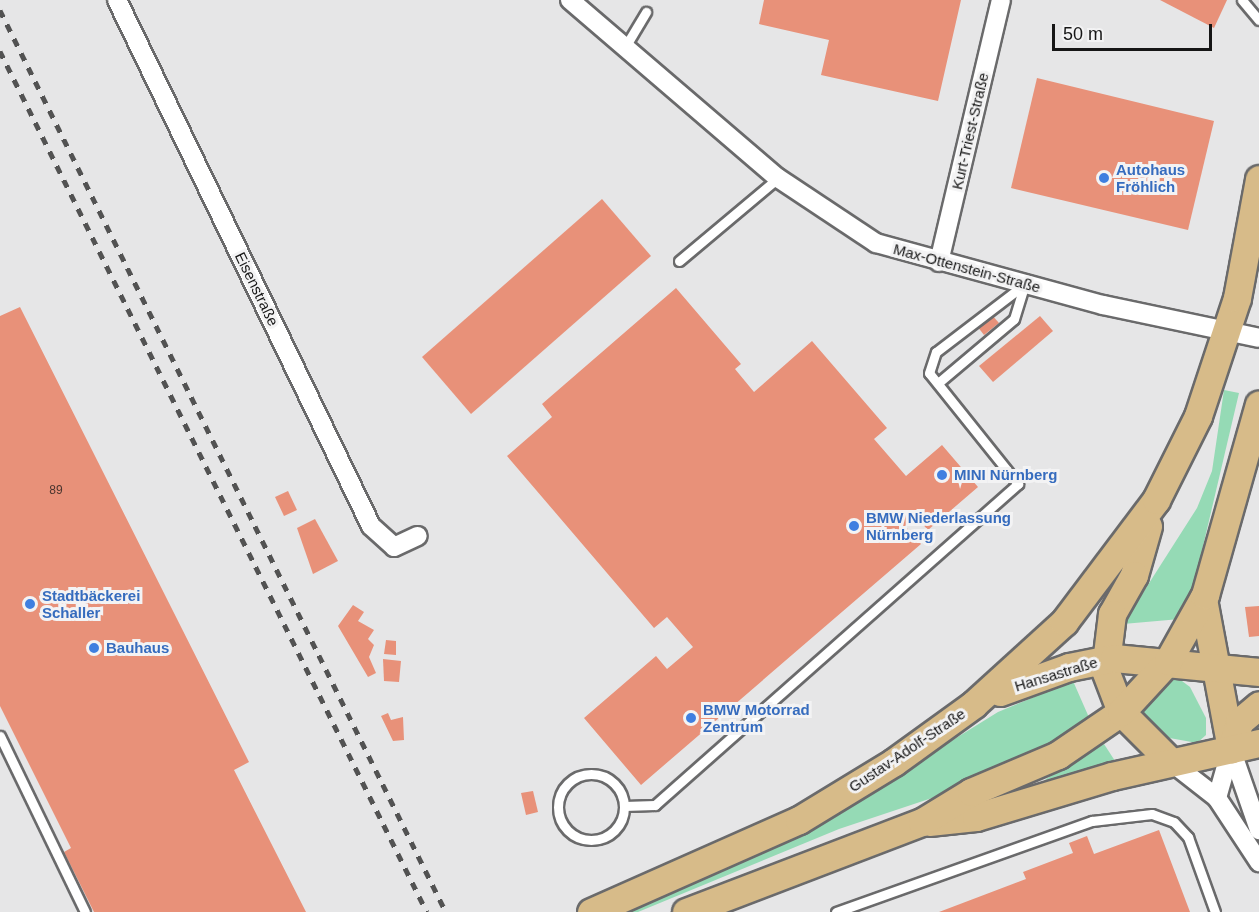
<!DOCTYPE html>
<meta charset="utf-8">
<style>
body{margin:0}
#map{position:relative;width:1259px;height:912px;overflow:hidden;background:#e6e6e7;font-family:Arial,sans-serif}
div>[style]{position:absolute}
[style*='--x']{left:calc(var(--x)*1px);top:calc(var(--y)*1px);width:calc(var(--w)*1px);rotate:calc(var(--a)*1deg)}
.green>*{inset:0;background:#95dab5}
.building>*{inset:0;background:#e89179}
.roads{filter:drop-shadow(2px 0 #6a6a6b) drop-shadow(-2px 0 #6a6a6b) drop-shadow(0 2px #6a6a6b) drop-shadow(0 -2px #6a6a6b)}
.lane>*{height:9px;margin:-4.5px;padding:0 4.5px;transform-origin:4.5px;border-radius:4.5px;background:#fff}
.lane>.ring{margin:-4.5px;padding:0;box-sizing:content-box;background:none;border:9px solid #fff;border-radius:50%}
.street>*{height:18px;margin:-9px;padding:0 9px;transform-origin:9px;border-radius:9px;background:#fff}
.primary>*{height:27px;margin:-13.5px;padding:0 13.5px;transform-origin:13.5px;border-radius:13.5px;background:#d7bb89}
.rail>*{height:4.5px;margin-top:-2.25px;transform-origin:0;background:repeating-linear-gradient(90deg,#525252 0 8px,transparent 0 16px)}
.dots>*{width:16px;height:16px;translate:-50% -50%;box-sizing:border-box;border:3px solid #f3f3f4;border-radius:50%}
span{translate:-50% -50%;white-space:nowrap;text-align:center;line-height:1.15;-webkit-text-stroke:6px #f3f3f4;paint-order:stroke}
.number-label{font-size:12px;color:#4a352f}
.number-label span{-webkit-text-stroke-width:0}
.street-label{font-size:15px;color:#161616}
.shop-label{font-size:15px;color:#366cbe;font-weight:700}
.left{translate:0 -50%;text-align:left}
.scale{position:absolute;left:1052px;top:24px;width:160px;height:27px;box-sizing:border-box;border:3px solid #161616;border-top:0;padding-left:8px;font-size:18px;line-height:21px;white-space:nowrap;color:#161616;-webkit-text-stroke:4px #f3f3f4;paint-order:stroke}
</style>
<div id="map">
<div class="green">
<div style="clip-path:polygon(1224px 390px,1239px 393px,1192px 593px,1180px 619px,1123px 624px,1197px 508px,1212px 471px)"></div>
<div style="clip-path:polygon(1174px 675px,1190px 687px,1206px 718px,1206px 735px,1197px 743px,1164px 737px,1141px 714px)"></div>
<div style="clip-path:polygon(1073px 681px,1091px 722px,1058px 741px,935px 797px,839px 829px,638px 912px,625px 912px,840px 810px,998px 712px)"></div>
<div style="clip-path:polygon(1104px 744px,1117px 764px,1041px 784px,1046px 779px)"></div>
</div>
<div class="building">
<div style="clip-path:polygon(764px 0,961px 0,938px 101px,821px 75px,829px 40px,759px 24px)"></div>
<div style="clip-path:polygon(1160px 0,1227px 0,1214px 28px)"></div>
<div style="clip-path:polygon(1037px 78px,1214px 121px,1188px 230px,1011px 188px)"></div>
<div style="clip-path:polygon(602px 199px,651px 256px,471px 414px,422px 357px)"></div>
<div style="clip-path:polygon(676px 288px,741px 364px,735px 369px,754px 392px,812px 341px,887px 428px,874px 439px,906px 476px,942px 445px,978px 487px,928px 530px,916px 517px,905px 526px,921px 544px,641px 785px,584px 718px,656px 656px,667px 669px,693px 647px,667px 617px,654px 628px,507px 456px,552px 417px,542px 404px)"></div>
<div style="clip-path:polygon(20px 307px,249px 762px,234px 770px,306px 912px,94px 912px,64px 852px,71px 848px,0 706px,0 316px)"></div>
<div style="clip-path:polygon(991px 314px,999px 323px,984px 335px,977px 326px)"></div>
<div style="clip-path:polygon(1040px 316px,1053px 331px,993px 382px,979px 366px)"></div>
<div style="clip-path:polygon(288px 491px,297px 510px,284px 516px,275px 497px)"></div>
<div style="clip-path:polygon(315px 519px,338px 561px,313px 574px,297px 528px)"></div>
<div style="clip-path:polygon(353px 605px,364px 612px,358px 621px,374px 630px,368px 639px,374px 645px,369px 657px,376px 673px,368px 677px,338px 626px)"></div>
<div style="clip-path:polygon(1259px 606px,1259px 636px,1249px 637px,1245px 607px)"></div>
<div style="clip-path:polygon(386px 640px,396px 641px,396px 655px,384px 654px)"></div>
<div style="clip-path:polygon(383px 659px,401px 661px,399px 682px,384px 681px)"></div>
<div style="clip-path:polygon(388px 713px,391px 720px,403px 717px,404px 740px,393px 741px,381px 716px)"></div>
<div style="clip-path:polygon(533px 791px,538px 812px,526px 815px,521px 793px)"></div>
<div style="clip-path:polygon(1159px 830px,1190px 912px,939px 912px,1026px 879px,1023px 872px,1073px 853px,1069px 843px,1087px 836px,1094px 854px)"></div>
</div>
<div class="roads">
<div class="lane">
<div style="--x:1242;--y:0;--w:26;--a:50"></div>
<div style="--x:625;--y:47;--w:41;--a:-59"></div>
<div style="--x:679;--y:261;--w:129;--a:-40"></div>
<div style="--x:938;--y:383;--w:99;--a:-40.1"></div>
<div style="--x:1014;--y:319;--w:37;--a:-73"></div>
<div style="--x:0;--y:736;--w:195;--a:64.2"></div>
<div class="ring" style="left:558px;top:774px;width:57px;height:57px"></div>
<div style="--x:624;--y:806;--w:31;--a:-2"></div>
<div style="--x:655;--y:805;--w:485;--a:-41.5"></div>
<div style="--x:1018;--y:484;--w:142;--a:-128.7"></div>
<div style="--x:929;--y:373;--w:22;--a:-72"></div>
<div style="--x:936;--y:352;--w:112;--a:-37.4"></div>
<div style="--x:836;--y:912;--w:272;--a:-19.6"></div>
<div style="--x:1092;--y:821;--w:60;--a:-6.7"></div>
<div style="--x:1152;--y:814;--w:23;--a:20"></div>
<div style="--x:1174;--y:822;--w:21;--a:47"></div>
<div style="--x:1188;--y:837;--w:80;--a:70.2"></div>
</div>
<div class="street">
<div style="--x:117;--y:0;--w:584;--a:64.22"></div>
<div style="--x:371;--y:526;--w:31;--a:42"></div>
<div style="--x:394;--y:547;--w:26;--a:-25"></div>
<div style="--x:570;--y:0;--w:274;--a:40.6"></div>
<div style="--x:778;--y:178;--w:118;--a:33.6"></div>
<div style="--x:876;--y:243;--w:235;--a:15.3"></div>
<div style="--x:1103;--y:305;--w:159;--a:11.9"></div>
<div style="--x:939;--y:262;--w:269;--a:-76.7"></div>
<div style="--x:1231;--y:749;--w:86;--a:70.9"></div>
<div style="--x:1171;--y:762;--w:58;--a:38"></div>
<div style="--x:1217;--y:798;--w:77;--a:56.7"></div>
<div style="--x:1217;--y:798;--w:51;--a:-74.1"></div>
</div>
<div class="primary">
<div style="--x:1148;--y:526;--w:51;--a:105.9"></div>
<div style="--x:1134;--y:575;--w:45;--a:119.4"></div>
<div style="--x:1112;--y:614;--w:56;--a:97.1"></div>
<div style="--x:1105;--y:670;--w:45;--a:69.1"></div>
<div style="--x:1121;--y:712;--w:71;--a:45"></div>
<div style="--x:1203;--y:599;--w:153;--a:79.4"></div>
<div style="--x:1000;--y:692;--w:73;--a:-19.9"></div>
<div style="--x:1069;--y:667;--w:46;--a:-11.3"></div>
<div style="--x:1114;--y:658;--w:146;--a:5.5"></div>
<div style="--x:1231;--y:749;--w:28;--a:-73"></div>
<div style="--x:1239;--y:722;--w:26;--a:-40"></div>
<div style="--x:929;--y:822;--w:47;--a:-6.1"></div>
<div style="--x:976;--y:817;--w:142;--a:-16.8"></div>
<div style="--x:1112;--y:776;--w:151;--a:-12.7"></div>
<div style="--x:591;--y:912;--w:227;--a:-23.9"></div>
<div style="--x:799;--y:820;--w:111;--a:-31.4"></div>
<div style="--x:894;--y:762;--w:99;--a:-35.9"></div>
<div style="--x:974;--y:704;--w:122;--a:-42.3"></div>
<div style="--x:1064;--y:622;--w:153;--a:-53"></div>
<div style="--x:1156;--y:500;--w:94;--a:-63.4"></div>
<div style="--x:1198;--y:416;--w:124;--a:-71.7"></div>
<div style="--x:1237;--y:298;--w:121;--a:-79.5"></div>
<div style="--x:686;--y:912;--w:253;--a:-20.9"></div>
<div style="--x:922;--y:822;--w:57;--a:-31.5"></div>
<div style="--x:971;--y:792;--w:95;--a:-23"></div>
<div style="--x:1058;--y:755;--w:76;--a:-34.3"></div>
<div style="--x:1121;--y:712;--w:69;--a:-47.3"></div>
<div style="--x:1168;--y:661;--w:76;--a:-60.7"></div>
<div style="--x:1205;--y:595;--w:198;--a:-74.2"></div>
</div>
</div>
<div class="rail">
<div style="--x:0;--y:10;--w:1006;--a:63.69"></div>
<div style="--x:0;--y:51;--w:961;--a:63.62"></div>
</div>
<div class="dots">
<div style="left:1104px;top:178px;background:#3f7fe0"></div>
<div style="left:942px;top:475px;background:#3f7fe0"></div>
<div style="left:854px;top:526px;background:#3f7fe0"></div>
<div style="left:30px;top:604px;background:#3f7fe0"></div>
<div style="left:94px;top:648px;background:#3f7fe0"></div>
<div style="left:691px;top:718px;background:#3f7fe0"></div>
</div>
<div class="number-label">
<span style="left:56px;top:491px">89</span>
</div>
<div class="street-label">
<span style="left:970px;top:131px;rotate:-77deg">Kurt-Triest-Straße</span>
<span style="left:967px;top:268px;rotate:15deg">Max-Ottenstein-Straße</span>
<span style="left:257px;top:289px;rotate:64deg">Eisenstraße</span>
<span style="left:1056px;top:674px;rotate:-17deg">Hansastraße</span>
<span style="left:907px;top:750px;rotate:-34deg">Gustav-Adolf-Straße</span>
</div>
<div class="shop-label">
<span class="left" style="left:1116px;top:178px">Autohaus<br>Fröhlich</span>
<span class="left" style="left:954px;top:475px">MINI Nürnberg</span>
<span class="left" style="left:866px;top:526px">BMW Niederlassung<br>Nürnberg</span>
<span class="left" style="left:42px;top:604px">Stadtbäckerei<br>Schaller</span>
<span class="left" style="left:106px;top:648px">Bauhaus</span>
<span class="left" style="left:703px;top:718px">BMW Motorrad<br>Zentrum</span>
</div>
<div class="scale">50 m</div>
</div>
